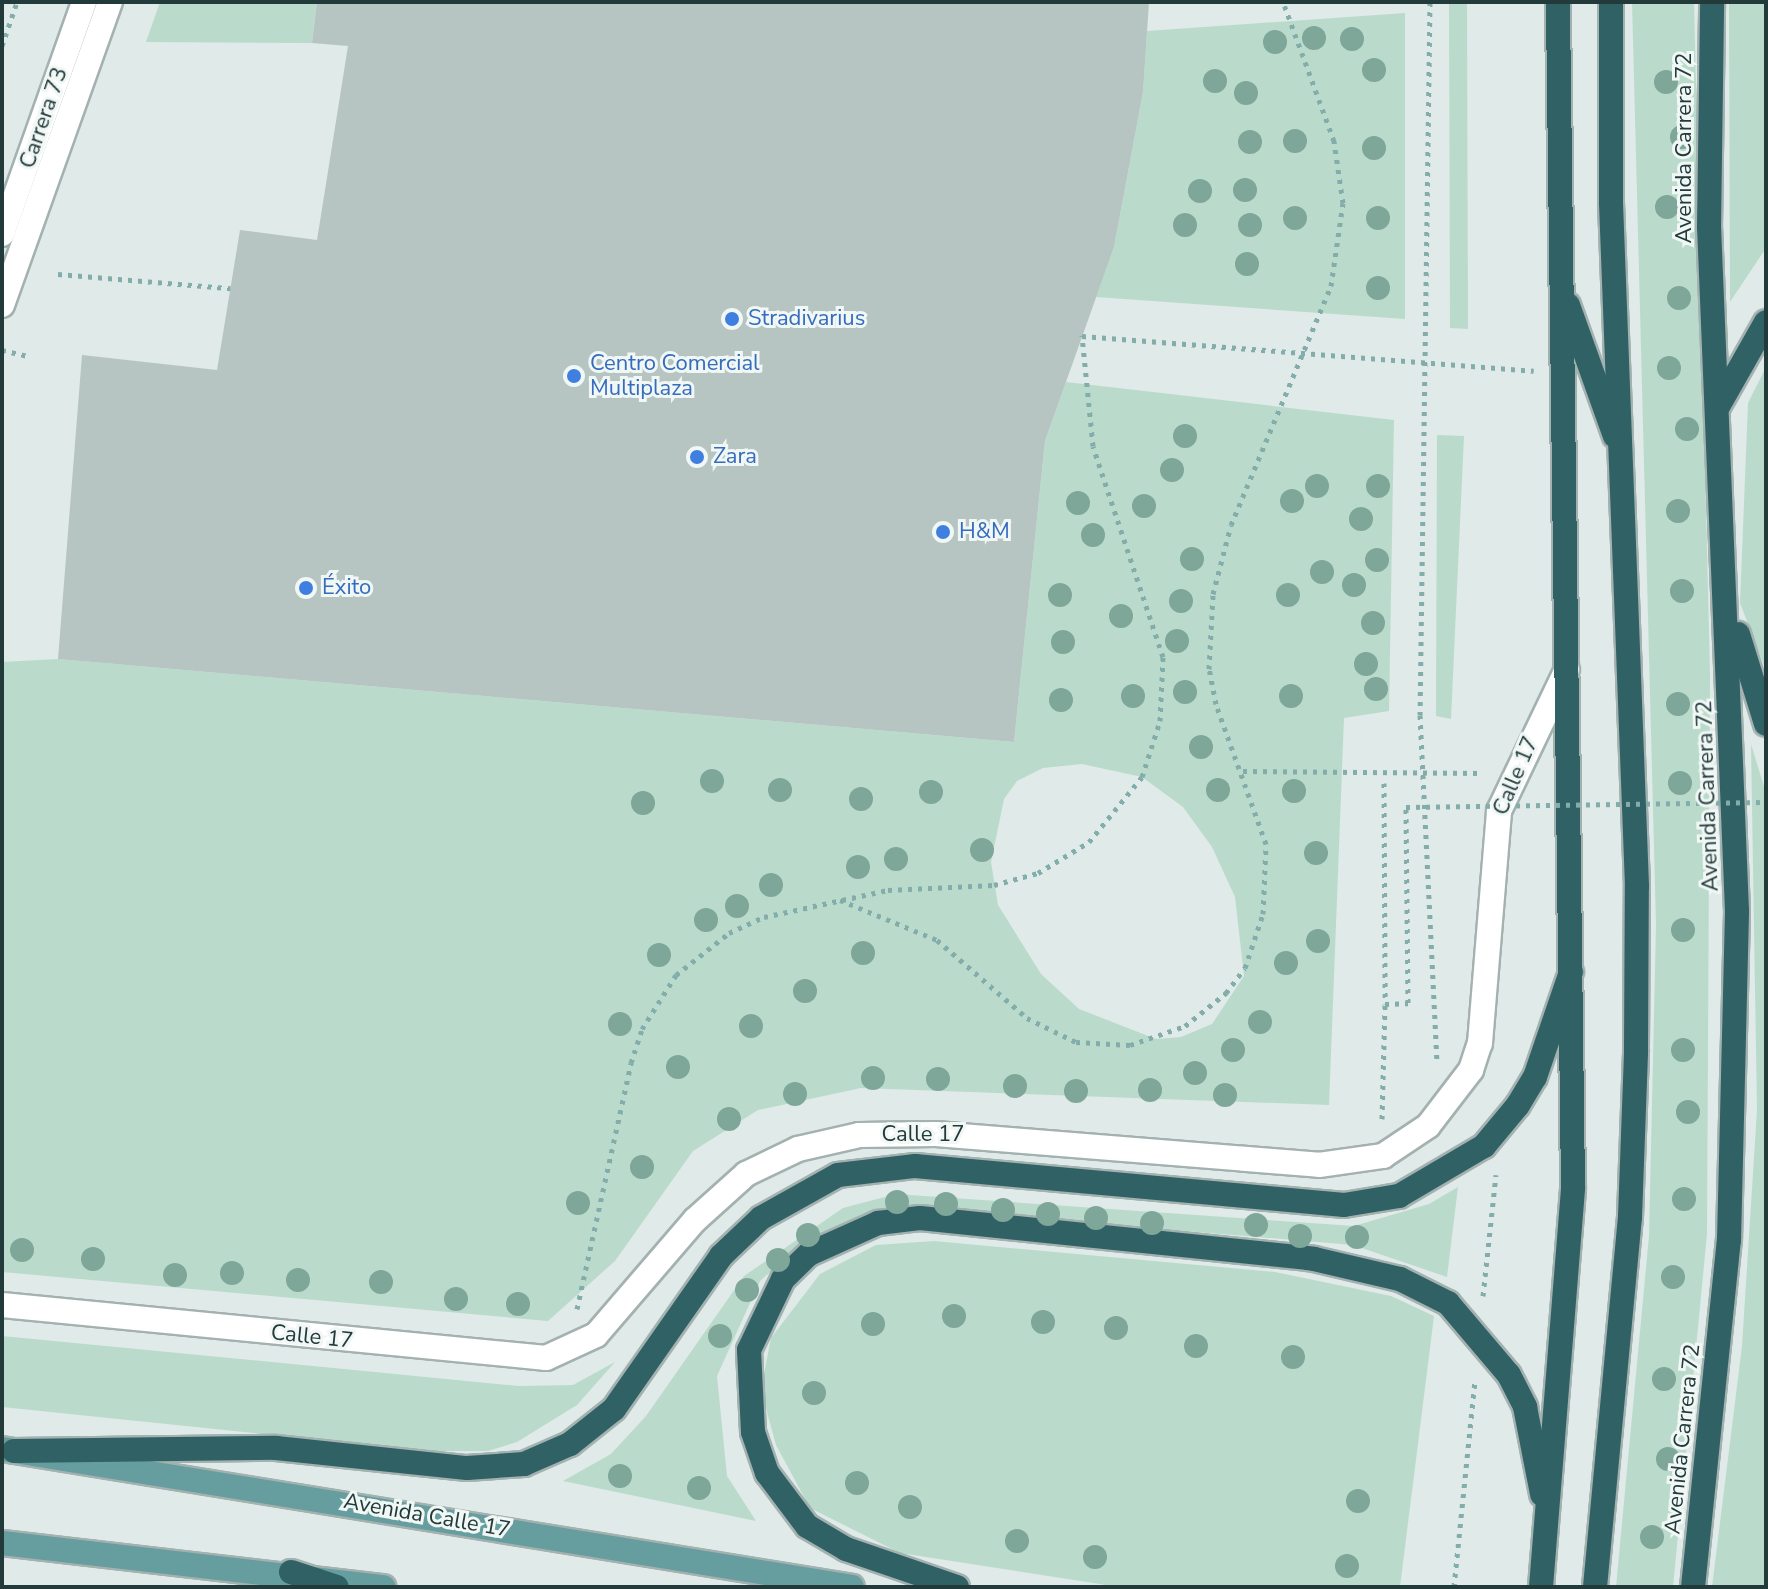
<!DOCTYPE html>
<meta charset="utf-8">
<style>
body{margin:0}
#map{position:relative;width:1768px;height:1589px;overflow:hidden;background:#e0eae8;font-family:"Nunito Sans",sans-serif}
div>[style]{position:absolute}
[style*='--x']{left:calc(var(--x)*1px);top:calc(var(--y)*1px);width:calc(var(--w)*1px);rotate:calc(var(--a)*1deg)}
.green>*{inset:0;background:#badbcb}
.building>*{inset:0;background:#b6c5c2}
.path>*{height:5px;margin-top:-2.5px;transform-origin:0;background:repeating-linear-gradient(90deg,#82adab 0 4px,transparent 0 10px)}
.roads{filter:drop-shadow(2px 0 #a3b2b0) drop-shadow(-2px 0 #a3b2b0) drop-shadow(0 2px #a3b2b0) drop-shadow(0 -2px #a3b2b0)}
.minor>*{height:24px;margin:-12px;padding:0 12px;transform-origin:12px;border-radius:12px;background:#fff}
.major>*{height:24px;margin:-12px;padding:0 12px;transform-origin:12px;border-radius:12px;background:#669d9e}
.highway>*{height:24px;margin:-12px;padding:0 12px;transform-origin:12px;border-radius:12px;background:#2f6165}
.path-bridge>*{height:5px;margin-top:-2.5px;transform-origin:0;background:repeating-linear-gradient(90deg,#82adab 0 4px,transparent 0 10px)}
.trees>*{width:24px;height:24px;margin:-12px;border-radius:50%;background:#7ea699}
.dots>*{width:22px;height:22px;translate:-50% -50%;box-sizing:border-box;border:4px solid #f0f7f5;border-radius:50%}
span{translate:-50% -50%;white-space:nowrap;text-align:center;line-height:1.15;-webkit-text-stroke:6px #f0f7f5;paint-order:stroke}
.street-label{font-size:22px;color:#223a3a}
.shop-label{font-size:22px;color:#366cbe}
.left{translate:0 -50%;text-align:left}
.frame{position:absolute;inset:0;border:4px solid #223a3a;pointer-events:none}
</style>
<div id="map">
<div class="green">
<div style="clip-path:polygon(160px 2px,317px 2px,312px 43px,146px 42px)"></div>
<div style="clip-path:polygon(1449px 2px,1467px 2px,1468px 329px,1450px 328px)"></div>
<div style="clip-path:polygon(1632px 2px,1694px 2px,1710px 675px,1707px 1234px,1673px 1587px,1616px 1587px,1649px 1236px,1656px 925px)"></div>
<div style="clip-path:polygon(1729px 2px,1766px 2px,1766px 248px,1730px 302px)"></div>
<div style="clip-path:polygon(1405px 13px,1405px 319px,1096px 297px,1114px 247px,1143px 92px,1147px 31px)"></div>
<div style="clip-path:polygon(1766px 367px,1766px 671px,1740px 603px,1748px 403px)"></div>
<div style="clip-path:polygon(evenodd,1066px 382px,1394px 420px,1389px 711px,1344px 718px,1329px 1105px,861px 1088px,758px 1110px,693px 1151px,615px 1261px,548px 1321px,2px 1272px,2px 662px,58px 659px,1014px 742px,1045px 441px,1066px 382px,1082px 764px,1142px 777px,1183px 807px,1212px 847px,1235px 897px,1244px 976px,1212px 1024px,1181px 1037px,1156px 1039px,1079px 1009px,1041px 974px,998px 905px,991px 862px,1004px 799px,1017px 781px,1043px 768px,1082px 764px)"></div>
<div style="clip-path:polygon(1437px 435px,1464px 436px,1451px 719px,1436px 716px)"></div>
<div style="clip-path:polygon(1751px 744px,1766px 793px,1766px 1587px,1712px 1587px,1742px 1346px,1757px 1110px)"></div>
<div style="clip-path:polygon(1458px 1187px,1447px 1277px,1353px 1245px,943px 1211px,895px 1210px,850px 1220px,801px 1245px,760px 1281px,717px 1376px,727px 1476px,756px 1521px,563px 1481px,611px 1454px,646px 1416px,744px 1276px,843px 1208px,896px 1194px,1354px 1226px,1429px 1204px)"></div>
<div style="clip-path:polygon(934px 1241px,1275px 1272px,1391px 1296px,1434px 1316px,1400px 1587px,1119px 1587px,900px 1553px,810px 1508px,776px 1445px,761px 1390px,771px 1338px,820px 1274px,876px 1245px)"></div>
<div style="clip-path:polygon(2px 1336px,519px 1386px,573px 1385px,615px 1362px,577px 1405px,517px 1442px,488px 1451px,426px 1451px,2px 1407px)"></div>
</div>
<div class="building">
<div style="clip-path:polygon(317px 2px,1149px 2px,1143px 92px,1114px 247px,1045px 441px,1014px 742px,58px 659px,82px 355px,217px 370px,240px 230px,317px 240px,348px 46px,312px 43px)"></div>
</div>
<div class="path">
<div style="--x:1430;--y:2;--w:713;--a:90.8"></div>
<div style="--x:1420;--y:715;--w:345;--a:87.2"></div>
<div style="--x:2;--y:46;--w:46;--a:-71.2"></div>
<div style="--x:58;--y:274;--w:173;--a:4.7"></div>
<div style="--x:2;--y:350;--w:27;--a:13"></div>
<div style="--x:1243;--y:771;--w:240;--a:0.5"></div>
<div style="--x:840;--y:900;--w:105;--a:22.4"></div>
<div style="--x:937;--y:940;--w:119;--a:40.9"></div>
<div style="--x:1027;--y:1018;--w:55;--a:26.1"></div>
<div style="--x:1076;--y:1042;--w:54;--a:3.2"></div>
<div style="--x:1130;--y:1045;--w:58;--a:-19.1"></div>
<div style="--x:1185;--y:1026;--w:53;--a:-38.8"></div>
<div style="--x:1226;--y:993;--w:31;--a:-53"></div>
<div style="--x:1245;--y:968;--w:57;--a:-71.6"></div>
<div style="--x:1263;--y:914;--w:70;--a:-87.5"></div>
<div style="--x:1266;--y:844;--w:149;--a:-109.7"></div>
<div style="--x:1216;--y:704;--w:36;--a:-101"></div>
<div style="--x:1209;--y:669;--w:75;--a:-86.9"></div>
<div style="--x:1213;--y:594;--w:71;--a:-75.4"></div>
<div style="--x:1231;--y:525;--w:259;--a:-67.3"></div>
<div style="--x:1331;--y:286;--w:84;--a:-81.8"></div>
<div style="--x:1343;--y:203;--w:63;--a:-98.3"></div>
<div style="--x:1334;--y:141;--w:148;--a:-110.1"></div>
<div style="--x:1382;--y:1119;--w:115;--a:-88.5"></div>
<div style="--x:1483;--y:1296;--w:122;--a:-83.9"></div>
<div style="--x:577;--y:1309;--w:252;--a:-77.6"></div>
<div style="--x:631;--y:1063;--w:36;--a:-72"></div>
<div style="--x:642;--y:1029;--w:64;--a:-57.8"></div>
<div style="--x:676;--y:975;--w:68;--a:-38.4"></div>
<div style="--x:729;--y:933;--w:38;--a:-25"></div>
<div style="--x:764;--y:917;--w:127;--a:-12.3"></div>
<div style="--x:888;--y:890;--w:106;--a:-2.7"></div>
<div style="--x:994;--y:885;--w:46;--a:-15.3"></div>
<div style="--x:1038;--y:873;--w:60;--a:-31.3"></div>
<div style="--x:1089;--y:842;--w:84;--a:-50.8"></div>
<div style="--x:1142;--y:777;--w:59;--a:-72.2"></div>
<div style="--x:1160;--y:721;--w:64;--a:-87.3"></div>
<div style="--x:1163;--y:657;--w:222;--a:-108.4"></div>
<div style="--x:1093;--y:446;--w:111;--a:-95.7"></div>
<div style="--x:1082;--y:336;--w:453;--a:4.4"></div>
<div style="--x:1454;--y:1587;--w:206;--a:-84.2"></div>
</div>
<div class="roads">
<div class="minor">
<div style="--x:2;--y:234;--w:246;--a:-70.5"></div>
<div style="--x:2;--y:305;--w:322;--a:-70.4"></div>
<div style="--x:2;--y:1305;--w:547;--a:5.56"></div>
<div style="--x:546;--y:1358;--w:55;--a:-24.7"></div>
<div style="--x:596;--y:1335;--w:152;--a:-49.3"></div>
<div style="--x:695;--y:1220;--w:69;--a:-42"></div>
<div style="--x:746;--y:1174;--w:58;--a:-25.7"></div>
<div style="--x:798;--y:1149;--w:63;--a:-12.9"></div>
<div style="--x:859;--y:1135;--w:77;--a:-0.7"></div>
<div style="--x:936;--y:1134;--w:384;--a:4.6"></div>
<div style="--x:1319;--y:1165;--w:65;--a:-8"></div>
<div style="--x:1383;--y:1156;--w:54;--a:-33.7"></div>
<div style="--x:1428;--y:1126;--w:71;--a:-52.5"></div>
<div style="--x:1471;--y:1070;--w:28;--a:-72"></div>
<div style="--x:1480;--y:1043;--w:233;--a:-85.3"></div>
<div style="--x:1499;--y:811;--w:157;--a:-64.4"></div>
</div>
<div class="major">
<div style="--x:2;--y:1449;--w:861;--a:9.22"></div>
<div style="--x:2;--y:1543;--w:384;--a:6.6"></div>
</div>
<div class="highway">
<div style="--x:1568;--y:305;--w:139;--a:70.3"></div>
<div style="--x:1719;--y:405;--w:95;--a:-60.5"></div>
<div style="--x:1738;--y:634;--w:94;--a:72.7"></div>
<div style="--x:14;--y:1451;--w:262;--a:-0.7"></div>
<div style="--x:276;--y:1448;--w:192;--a:6"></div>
<div style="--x:467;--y:1468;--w:57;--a:-4"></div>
<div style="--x:524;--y:1464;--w:50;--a:-23.5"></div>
<div style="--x:570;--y:1444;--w:56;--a:-38.5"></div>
<div style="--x:614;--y:1409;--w:187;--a:-55"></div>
<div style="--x:721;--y:1256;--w:55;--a:-43.5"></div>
<div style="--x:761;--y:1218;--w:88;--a:-29.2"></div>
<div style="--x:838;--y:1175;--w:78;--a:-6.7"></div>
<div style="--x:915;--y:1166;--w:431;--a:5.2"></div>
<div style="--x:1344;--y:1205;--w:56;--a:-9.3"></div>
<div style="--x:1399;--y:1196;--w:99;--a:-30.5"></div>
<div style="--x:1484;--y:1146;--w:53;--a:-50.3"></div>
<div style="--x:1518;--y:1105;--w:33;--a:-59"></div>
<div style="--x:1535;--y:1077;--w:111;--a:-71.1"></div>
<div style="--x:291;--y:1572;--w:48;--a:18.1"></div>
<div style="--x:957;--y:1587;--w:117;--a:-161.1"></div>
<div style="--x:846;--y:1549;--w:45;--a:-149.5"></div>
<div style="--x:807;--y:1526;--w:66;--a:-127"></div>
<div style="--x:767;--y:1473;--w:43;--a:-108.9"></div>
<div style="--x:753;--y:1432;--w:82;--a:-92.8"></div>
<div style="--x:749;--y:1350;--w:79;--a:-64.4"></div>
<div style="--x:783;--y:1279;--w:36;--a:-44"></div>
<div style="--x:809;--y:1254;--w:76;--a:-24.2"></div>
<div style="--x:878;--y:1223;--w:42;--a:-6.8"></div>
<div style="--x:920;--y:1218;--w:396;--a:5.9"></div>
<div style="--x:1314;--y:1259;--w:88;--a:13.1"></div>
<div style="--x:1400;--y:1279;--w:54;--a:26.6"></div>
<div style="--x:1448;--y:1303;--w:94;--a:49.7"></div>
<div style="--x:1509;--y:1375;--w:36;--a:63"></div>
<div style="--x:1525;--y:1407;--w:89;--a:78.9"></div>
<div style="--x:1541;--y:1587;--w:401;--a:-85.4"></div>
<div style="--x:1573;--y:1187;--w:1185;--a:-90.73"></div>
<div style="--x:1595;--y:1587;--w:372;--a:-84.6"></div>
<div style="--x:1630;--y:1217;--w:167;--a:-87.9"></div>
<div style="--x:1636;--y:1050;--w:164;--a:-89.7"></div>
<div style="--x:1637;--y:886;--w:684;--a:-92.18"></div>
<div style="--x:1611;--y:202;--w:200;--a:-90"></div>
<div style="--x:1693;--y:1587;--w:349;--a:-84.1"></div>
<div style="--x:1729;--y:1240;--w:329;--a:-88.6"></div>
<div style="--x:1737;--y:911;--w:685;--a:-92.34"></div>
<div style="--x:1709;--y:227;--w:225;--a:-89.2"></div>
</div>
</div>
<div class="path-bridge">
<div style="--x:1384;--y:783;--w:221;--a:89.7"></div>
<div style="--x:1385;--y:1004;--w:23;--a:-2"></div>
<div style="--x:1408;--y:1003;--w:196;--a:-90.6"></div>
<div style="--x:1406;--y:807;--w:360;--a:-0.8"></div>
</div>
<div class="trees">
<div style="left:1314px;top:38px"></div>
<div style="left:1352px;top:39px"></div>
<div style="left:1275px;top:42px"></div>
<div style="left:1374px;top:70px"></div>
<div style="left:1215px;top:81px"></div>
<div style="left:1666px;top:82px"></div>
<div style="left:1246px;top:93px"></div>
<div style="left:1682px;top:137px"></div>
<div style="left:1295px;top:141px"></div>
<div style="left:1250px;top:142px"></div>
<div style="left:1374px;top:148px"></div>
<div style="left:1245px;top:190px"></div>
<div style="left:1200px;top:191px"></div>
<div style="left:1667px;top:207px"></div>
<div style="left:1295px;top:218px"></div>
<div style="left:1378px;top:218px"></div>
<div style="left:1185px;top:225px"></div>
<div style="left:1250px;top:225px"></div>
<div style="left:1247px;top:264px"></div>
<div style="left:1378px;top:288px"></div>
<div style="left:1679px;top:298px"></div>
<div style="left:1669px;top:368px"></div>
<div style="left:1687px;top:429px"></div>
<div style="left:1185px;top:436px"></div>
<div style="left:1172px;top:470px"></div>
<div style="left:1317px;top:486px"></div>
<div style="left:1378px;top:486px"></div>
<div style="left:1292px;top:501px"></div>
<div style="left:1078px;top:503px"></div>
<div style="left:1144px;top:506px"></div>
<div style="left:1678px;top:511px"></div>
<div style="left:1361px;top:519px"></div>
<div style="left:1093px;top:535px"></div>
<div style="left:1192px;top:559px"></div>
<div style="left:1377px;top:560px"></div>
<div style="left:1322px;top:572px"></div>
<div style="left:1354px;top:585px"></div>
<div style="left:1682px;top:591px"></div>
<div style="left:1060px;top:595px"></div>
<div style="left:1288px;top:595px"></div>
<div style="left:1181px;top:601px"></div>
<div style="left:1121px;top:616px"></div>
<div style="left:1373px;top:623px"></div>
<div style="left:1177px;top:641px"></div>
<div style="left:1063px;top:642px"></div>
<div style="left:1366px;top:664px"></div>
<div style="left:1376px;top:689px"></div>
<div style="left:1185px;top:692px"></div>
<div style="left:1133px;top:696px"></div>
<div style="left:1291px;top:696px"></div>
<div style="left:1061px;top:700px"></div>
<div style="left:1678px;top:704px"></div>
<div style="left:1201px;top:747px"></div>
<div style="left:712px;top:781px"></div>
<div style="left:1680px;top:783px"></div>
<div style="left:780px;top:790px"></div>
<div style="left:1218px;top:790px"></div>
<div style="left:1294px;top:791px"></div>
<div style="left:931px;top:792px"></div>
<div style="left:861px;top:799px"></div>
<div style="left:643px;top:803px"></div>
<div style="left:982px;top:850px"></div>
<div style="left:1316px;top:853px"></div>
<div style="left:896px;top:859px"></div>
<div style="left:858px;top:867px"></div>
<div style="left:771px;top:885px"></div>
<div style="left:737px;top:906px"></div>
<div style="left:706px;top:920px"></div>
<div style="left:1683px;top:930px"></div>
<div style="left:1318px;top:941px"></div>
<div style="left:863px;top:953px"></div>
<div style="left:659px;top:955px"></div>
<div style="left:1286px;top:963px"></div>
<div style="left:805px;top:991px"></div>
<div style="left:1260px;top:1022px"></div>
<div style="left:620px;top:1024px"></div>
<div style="left:751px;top:1026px"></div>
<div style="left:1233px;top:1050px"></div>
<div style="left:1683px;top:1050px"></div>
<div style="left:678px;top:1067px"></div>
<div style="left:1195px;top:1073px"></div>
<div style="left:873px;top:1078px"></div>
<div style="left:938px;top:1079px"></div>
<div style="left:1015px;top:1086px"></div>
<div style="left:1150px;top:1090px"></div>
<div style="left:1076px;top:1091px"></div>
<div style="left:795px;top:1094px"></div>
<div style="left:1225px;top:1095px"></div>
<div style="left:1688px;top:1112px"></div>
<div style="left:729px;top:1119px"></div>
<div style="left:642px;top:1167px"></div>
<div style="left:1684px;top:1199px"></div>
<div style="left:897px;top:1202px"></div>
<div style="left:578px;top:1203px"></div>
<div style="left:946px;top:1204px"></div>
<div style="left:1003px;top:1210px"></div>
<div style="left:1048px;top:1214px"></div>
<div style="left:1096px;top:1218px"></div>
<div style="left:1152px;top:1223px"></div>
<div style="left:1256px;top:1225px"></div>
<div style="left:808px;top:1235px"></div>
<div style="left:1300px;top:1236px"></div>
<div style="left:1357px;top:1237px"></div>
<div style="left:22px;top:1250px"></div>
<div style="left:93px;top:1259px"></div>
<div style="left:778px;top:1260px"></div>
<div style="left:232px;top:1273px"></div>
<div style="left:175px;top:1275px"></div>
<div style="left:1673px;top:1277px"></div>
<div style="left:298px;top:1280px"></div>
<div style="left:381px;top:1282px"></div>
<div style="left:747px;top:1290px"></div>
<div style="left:456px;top:1299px"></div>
<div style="left:518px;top:1304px"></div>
<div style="left:954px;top:1316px"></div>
<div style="left:1043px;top:1322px"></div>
<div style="left:873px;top:1324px"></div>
<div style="left:1116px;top:1328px"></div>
<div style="left:720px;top:1336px"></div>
<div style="left:1196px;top:1346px"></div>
<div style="left:1293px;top:1357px"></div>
<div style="left:1664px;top:1379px"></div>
<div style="left:814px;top:1393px"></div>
<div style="left:1668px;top:1459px"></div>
<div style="left:620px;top:1476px"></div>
<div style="left:857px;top:1483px"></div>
<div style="left:699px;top:1488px"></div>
<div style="left:1358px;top:1501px"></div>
<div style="left:910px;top:1507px"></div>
<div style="left:1652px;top:1537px"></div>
<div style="left:1017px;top:1541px"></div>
<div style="left:1095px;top:1557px"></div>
<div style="left:1347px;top:1566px"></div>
</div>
<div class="dots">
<div style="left:732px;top:319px;background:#3f7fe0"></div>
<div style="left:574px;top:376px;background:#3f7fe0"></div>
<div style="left:697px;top:457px;background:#3f7fe0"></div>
<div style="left:943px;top:532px;background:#3f7fe0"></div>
<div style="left:306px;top:588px;background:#3f7fe0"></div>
</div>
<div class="street-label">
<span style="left:44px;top:118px;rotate:-71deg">Carrera 73</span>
<span style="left:1685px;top:148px;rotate:-90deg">Avenida Carrera 72</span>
<span style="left:1516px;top:776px;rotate:-67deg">Calle 17</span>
<span style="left:1708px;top:796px;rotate:-92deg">Avenida Carrera 72</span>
<span style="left:923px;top:1135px">Calle 17</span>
<span style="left:312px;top:1337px;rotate:6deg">Calle 17</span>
<span style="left:1683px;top:1439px;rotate:-84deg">Avenida Carrera 72</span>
<span style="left:427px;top:1516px;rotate:10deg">Avenida Calle 17</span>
</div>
<div class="shop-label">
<span class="left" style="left:748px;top:319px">Stradivarius</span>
<span class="left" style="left:590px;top:376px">Centro Comercial<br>Multiplaza</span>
<span class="left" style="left:713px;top:457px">Zara</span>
<span class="left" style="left:959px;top:532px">H&amp;M</span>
<span class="left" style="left:322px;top:588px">Éxito</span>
</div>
<div class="frame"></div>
</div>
